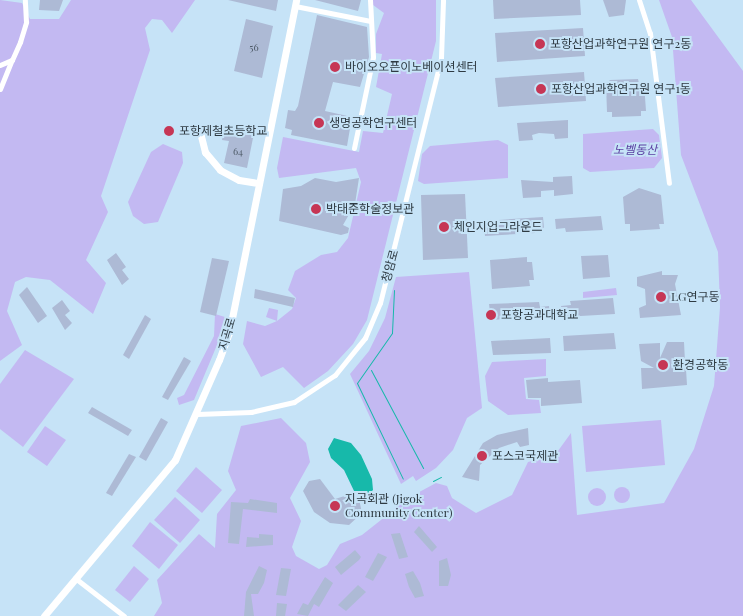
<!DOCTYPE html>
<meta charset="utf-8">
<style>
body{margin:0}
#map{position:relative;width:743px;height:616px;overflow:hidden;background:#c6e3f7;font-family:"Playfair Display","Noto Sans KR",serif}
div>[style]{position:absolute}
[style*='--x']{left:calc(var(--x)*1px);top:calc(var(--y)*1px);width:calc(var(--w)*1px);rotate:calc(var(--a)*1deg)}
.green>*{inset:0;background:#c3b9f2}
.round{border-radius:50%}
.water>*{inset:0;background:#17b9aa}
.stream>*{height:1px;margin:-0.5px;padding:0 0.5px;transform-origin:0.5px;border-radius:0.5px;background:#17b9aa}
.building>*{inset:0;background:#adbad5}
.street>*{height:5px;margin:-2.5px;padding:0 2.5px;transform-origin:2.5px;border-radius:2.5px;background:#fff}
.secondary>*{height:7px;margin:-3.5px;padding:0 3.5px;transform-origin:3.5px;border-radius:3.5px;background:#fff}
.dots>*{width:14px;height:14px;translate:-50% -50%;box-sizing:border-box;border:2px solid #c6e3f7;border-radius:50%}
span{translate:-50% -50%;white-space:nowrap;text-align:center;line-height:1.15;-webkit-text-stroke:4px #c6e3f7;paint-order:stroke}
.number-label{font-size:10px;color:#4e5a67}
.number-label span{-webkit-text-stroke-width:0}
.poi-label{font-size:12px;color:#2e3a42}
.left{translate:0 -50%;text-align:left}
.park-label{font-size:12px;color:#5a3ea1;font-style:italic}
.street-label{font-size:12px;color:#2e3a42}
</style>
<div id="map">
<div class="green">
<div style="clip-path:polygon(0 0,22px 3px,30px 19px,59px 19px,71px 0,195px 0,172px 33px,162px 20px,152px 19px,145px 28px,150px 50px,101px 196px,108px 212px,86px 260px,106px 283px,93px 314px,50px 280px,26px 277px,15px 282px,7px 311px,22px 345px,0 361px)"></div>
<div style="clip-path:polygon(373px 0,436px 0,436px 41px,367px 320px,353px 344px,328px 371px,304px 388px,283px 367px,261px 377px,243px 344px,247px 321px,265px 326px,277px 321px,266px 317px,269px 308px,278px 310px,277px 321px,292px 309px,296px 298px,288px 290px,295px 271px,321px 255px,337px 252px,348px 238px,361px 182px,356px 168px,279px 178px,277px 168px,283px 137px,359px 152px,363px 131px,383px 133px,392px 94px,376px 87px,382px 54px,376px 53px,376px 34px,384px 13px,373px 5px)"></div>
<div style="clip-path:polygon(659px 0,691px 0,743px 71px,743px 616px,154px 616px,162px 603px,157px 580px,199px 534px,215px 548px,217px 514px,236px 490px,228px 471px,241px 426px,281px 418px,306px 443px,310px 462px,290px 498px,301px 521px,292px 547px,296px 556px,319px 569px,327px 565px,340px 544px,362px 535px,410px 497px,436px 483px,447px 486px,452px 498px,476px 513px,512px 495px,528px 462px,555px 455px,571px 433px,577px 515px,664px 503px,694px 449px,714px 386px,720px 307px,718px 252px,681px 155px,672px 37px)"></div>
<div style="clip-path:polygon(653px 129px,659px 135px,662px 158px,654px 168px,590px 172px,583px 168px,583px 134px)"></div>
<div style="clip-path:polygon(498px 140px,508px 145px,508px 178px,424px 184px,418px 181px,422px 154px,430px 146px)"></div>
<div style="clip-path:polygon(163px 144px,182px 152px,183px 163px,158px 222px,144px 224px,133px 216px,128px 202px,151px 152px)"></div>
<div style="clip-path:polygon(469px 272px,482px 408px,467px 418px,453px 450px,436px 468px,416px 481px,413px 476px,401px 484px,350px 374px,369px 351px,385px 318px,396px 277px)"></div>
<div style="clip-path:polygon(616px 288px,617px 295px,583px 298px,583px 292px)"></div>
<div style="clip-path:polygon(215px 314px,225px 317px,217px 345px,194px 400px,179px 405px,177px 398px,184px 395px,214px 336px)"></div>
<div style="clip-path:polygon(25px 350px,74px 379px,23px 447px,0 429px,0 384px)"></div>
<div style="clip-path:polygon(546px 359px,546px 376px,524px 378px,526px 399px,539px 400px,541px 413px,508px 415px,488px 401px,485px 376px,492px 362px)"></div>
<div style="clip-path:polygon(661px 420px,665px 465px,586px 472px,582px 426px)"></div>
<div style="clip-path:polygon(45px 426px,66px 440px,47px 466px,27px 452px)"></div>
<div style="clip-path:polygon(196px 467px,222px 490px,202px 513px,176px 491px)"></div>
<div class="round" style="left:614px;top:487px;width:16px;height:16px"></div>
<div class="round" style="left:588px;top:488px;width:18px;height:18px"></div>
<div style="clip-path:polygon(175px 497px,200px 520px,180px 543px,154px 520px)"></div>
<div style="clip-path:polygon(150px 522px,178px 545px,159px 569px,132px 546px)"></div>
<div style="clip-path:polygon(134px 566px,149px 579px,130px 602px,115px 590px)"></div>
</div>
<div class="water">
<div style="clip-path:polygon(334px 438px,351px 443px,361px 455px,372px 479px,373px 490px,369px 494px,355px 493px,344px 470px,331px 458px,328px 449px)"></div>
</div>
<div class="stream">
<div style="--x:394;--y:290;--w:43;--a:92.7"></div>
<div style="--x:392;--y:333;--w:61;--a:125"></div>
<div style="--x:357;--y:383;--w:106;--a:64.4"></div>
<div style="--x:371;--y:370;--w:111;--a:62"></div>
<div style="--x:433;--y:481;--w:9;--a:-27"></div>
</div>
<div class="building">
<div style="clip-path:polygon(40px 0,63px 0,59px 11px,39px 10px)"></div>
<div style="clip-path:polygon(228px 0,278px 0,276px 11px)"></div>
<div style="clip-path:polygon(315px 0,361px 0,358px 11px)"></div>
<div style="clip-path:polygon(493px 0,580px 0,581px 15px,494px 19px)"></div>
<div style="clip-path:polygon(603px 0,626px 0,624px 15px,609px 17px)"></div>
<div style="clip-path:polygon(317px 15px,367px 27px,369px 57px,360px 87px,333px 82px,325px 111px,352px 117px,347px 146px,291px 135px,292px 130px,285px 128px,288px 110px,295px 111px,298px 106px)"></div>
<div style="clip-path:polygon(246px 19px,273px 26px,262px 78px,234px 71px)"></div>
<div style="clip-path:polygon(583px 28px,585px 56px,497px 62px,495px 33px)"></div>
<div style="clip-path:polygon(584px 72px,586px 101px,498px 107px,495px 78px)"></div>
<div style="clip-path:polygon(638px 79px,639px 84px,644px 83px,646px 111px,641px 111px,641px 116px,612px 117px,612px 112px,607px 112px,606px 84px,610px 80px)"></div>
<div style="clip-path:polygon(568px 120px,568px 138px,555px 139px,554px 134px,539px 133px,532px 135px,533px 140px,519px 141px,517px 123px)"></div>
<div style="clip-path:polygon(225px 126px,254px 133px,247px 168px,224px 163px,229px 141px,222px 140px)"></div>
<div style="clip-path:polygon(572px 176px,573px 194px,554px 196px,554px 190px,541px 191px,541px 197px,523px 198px,521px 180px,553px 182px,553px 177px)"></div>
<div style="clip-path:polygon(315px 178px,336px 182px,359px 178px,355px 204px,343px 225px,349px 228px,348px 233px,341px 235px,279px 221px,283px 189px,301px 186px)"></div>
<div style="clip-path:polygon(639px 188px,661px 195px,664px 224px,659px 224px,660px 229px,630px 231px,630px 224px,625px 224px,623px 197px)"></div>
<div style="clip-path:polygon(465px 194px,468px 258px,423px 260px,421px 195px)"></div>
<div style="clip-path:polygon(601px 216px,603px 230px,566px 232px,565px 228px,556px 229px,555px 219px)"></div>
<div style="clip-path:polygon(543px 217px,544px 228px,535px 228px,535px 233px,485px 236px,484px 221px)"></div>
<div style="clip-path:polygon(116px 253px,126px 267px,122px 270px,129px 279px,122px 285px,107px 260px)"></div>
<div style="clip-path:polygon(608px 255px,610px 277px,583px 279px,581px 256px)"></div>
<div style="clip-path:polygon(527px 257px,527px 262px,532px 262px,534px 280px,529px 280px,530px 286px,492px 289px,490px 260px)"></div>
<div style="clip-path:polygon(212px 258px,229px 261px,216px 316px,200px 312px)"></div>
<div style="clip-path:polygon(662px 271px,662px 275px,678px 275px,675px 284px,681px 315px,640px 318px,639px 308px,646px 305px,645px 289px,637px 286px,637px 277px)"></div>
<div style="clip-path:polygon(27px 287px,47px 316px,38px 323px,19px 295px)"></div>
<div style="clip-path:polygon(255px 289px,295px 298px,293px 307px,254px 298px)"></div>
<div style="clip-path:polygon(613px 298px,615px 314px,563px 317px,561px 306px,571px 305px,570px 301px)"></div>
<div style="clip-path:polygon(62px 300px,70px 311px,65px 315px,72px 323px,65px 330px,52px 308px)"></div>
<div style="clip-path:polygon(539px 302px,540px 307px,549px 306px,550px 316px,491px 320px,489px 304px)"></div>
<div style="clip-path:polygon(145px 315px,151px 319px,129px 359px,123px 355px)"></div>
<div style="clip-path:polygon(614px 333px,616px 349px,564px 351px,563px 336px)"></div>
<div style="clip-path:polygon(550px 338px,551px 353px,493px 355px,491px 341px)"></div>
<div style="clip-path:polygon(667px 342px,684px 342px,685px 362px,673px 363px,686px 369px,687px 385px,642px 389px,641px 368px,654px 368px,641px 361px,639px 344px,660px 343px,660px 358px)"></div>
<div style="clip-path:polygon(184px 357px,191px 361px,168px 400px,162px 397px)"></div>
<div style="clip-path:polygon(548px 378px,548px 382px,580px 380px,582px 403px,541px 406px,541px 398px,528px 398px,526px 380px)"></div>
<div style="clip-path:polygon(92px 407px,132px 430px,128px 436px,88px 413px)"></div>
<div style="clip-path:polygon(161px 418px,168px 422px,146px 461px,139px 457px)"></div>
<div style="clip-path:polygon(528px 428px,529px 445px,520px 447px,517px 442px,499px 448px,480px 465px,479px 481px,462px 477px,483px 443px,497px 435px)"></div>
<div style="clip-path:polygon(129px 454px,136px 457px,112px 496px,106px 493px)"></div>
<div style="clip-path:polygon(320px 479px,335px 499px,351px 494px,359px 499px,362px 513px,349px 525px,330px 523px,314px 512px,303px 491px,309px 481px)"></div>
<div style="clip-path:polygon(250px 499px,277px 503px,277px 513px,243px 509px,239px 544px,228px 543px,231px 502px,248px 503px)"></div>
<div style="clip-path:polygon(419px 526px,437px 547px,432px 552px,414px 532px)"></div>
<div style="clip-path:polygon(400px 533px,408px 557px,399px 559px,391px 534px)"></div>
<div style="clip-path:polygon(259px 534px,273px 535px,273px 545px,246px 547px,247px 537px,259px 538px)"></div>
<div style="clip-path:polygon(355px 550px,361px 557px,359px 560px,341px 575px,335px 567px)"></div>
<div style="clip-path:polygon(378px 553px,387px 557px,373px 581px,365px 577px)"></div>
<div style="clip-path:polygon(447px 558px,451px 575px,448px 586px,439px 586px,439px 561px)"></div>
<div style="clip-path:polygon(259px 566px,267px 570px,264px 583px,258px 594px,251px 594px,254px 616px,244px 616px,246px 592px)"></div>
<div style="clip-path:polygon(281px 568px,291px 569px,286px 596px,276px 595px)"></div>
<div style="clip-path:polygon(413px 571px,420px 583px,424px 596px,415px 598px,409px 587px,405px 574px)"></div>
<div style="clip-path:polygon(325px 577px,333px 583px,319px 607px,314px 604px,308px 616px,297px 614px,303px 603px,308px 605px)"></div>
<div style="clip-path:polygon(358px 585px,366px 592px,346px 611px,338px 605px)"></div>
<div style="clip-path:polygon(277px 603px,287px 604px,285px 616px,276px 616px)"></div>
</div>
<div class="street">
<div style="--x:639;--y:0;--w:35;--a:72"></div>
<div style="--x:650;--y:33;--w:151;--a:82.8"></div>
<div style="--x:295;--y:6;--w:77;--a:11.2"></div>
<div style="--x:0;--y:65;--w:13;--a:-23"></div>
<div style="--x:12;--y:60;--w:20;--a:-66"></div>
<div style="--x:20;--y:42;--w:21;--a:-73"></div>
<div style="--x:26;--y:22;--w:22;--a:-93"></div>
<div style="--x:0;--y:89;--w:31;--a:-68"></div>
<div style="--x:354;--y:148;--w:93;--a:-78.2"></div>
<div style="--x:373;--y:57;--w:57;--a:-93"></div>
<div style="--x:197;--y:414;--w:54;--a:-2.1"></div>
<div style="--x:251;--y:412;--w:44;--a:-13.1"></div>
<div style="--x:294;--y:402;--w:49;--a:-33.4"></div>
<div style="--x:335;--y:375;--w:48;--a:-51"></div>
<div style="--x:365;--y:338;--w:38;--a:-67"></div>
<div style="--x:380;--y:303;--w:252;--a:-76"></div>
<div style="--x:441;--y:58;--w:58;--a:-88"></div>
<div style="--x:75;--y:578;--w:62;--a:37.8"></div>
</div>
<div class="secondary">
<div style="--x:200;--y:132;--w:21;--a:76"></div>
<div style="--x:205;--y:152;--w:23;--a:50"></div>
<div style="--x:220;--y:170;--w:21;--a:28"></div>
<div style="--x:239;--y:180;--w:20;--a:9"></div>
<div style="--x:44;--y:616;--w:204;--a:-50"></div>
<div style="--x:175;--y:460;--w:109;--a:-66.3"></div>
<div style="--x:219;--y:360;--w:29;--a:-70"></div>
<div style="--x:229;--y:333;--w:340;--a:-78.6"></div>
</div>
<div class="dots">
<div style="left:540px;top:44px;background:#c63655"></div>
<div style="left:335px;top:67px;background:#c63655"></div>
<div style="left:541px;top:89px;background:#c63655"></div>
<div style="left:319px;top:123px;background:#c63655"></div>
<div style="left:169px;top:131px;background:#c63655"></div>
<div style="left:316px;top:209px;background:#c63655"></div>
<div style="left:444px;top:227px;background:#c63655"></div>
<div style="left:661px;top:297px;background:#c63655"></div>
<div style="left:491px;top:315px;background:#c63655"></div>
<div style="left:663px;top:365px;background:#c63655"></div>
<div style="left:482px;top:456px;background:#c63655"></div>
<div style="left:335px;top:506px;background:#c63655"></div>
</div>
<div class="number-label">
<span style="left:254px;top:48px">56</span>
<span style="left:238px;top:152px">64</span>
</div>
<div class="poi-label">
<span class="left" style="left:550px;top:44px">포항산업과학연구원 연구2동</span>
<span class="left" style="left:345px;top:67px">바이오오픈이노베이션센터</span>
<span class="left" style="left:551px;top:89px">포항산업과학연구원 연구1동</span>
<span class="left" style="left:329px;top:123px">생명공학연구센터</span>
<span class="left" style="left:179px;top:131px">포항제철초등학교</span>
<span class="left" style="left:326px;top:209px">박태준학술정보관</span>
<span class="left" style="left:454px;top:227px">체인지업그라운드</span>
<span class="left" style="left:671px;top:297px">LG연구동</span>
<span class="left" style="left:501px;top:315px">포항공과대학교</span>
<span class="left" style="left:673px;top:365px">환경공학동</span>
<span class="left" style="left:492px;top:456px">포스코국제관</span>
<span class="left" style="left:345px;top:506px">지곡회관 (Jigok<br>Community Center)</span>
</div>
<div class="park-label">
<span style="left:635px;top:150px">노벨동산</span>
</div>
<div class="street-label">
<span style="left:390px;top:266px;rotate:-75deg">청암로</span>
<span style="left:227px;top:334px;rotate:-74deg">지곡로</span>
</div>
</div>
